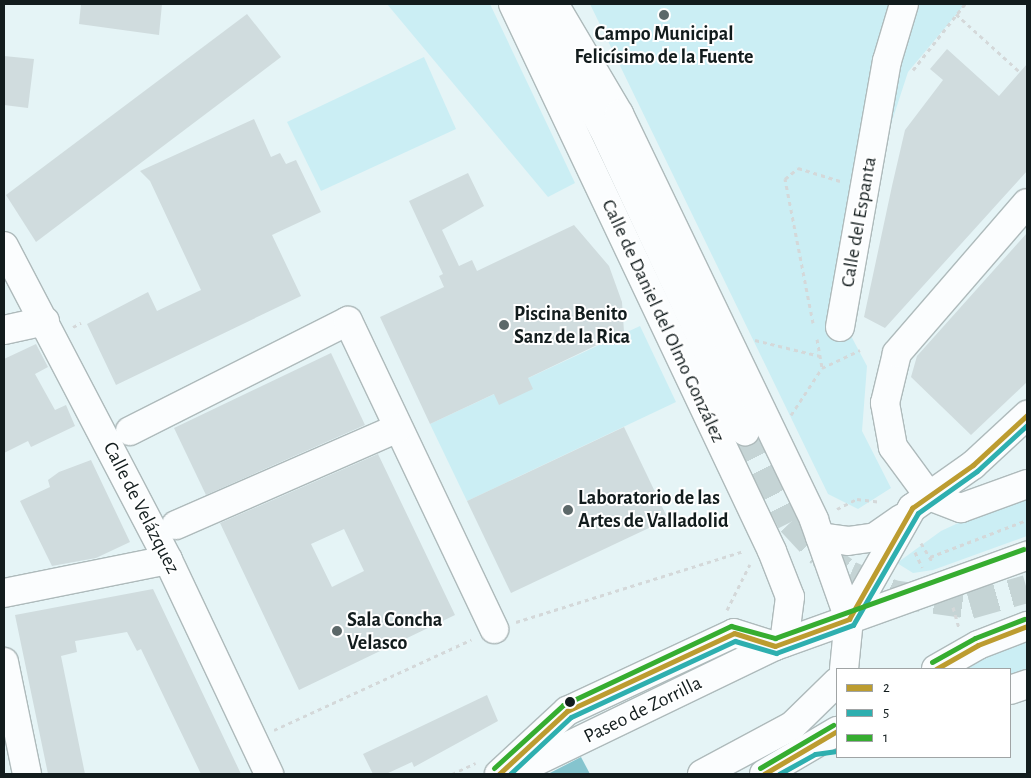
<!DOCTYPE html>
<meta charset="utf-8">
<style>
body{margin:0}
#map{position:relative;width:1031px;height:778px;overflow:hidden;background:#e5f4f6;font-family:"Alegreya Sans",sans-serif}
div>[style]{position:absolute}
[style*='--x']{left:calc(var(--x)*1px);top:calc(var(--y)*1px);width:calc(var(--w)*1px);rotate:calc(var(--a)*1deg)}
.green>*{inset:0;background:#cbeef4}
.water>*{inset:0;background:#85c4ce}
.building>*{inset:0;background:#d0dcde}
.major-tunnel>*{height:28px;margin-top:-14px;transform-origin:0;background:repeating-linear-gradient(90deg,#c5d4d5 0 28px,transparent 0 42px)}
.path>*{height:3px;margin-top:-1.5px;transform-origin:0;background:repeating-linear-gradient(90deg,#d4d8d9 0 4px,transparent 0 8px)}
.roads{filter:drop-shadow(1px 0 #aebabb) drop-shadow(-1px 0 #aebabb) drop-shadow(0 1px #aebabb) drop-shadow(0 -1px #aebabb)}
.minor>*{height:28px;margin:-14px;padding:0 14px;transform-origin:14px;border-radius:14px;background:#fbfdfe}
.major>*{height:28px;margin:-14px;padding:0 14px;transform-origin:14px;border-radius:14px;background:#fbfdfe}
.bus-1>*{height:5px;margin:-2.5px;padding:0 2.5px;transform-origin:2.5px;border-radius:2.5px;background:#bc9c30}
.bus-2>*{height:5px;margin:-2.5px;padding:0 2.5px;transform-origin:2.5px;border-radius:2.5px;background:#2eafaf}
.bus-3>*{height:5px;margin:-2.5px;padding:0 2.5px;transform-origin:2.5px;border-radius:2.5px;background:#36ad30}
.dots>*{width:14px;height:14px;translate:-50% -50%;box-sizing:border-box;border:2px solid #fff;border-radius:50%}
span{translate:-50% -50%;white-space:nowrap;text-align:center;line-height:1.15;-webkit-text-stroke:4px #fff;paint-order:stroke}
.poi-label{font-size:20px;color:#121c1d;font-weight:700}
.left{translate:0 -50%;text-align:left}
.street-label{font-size:20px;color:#121c1d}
.frame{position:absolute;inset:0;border:5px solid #121c1d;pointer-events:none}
.legend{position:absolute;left:836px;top:668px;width:175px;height:90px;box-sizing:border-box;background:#fff;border:1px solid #a0a4a5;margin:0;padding:6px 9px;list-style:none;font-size:15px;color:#121c1d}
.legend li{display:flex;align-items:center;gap:10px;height:25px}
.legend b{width:25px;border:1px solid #a0a4a5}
</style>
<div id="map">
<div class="green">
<div style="clip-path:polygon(387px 4px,490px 4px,575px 183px,548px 197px)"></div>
<div style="clip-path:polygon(590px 4px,965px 4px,908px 72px,833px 302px,867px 366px,862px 431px,891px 488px,858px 509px,828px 494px)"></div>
<div style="clip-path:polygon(424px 57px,456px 129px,321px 191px,287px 122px)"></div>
<div style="clip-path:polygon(640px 326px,676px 402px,467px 501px,430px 424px)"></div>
<div style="clip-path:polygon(1027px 491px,1027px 536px,933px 570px,913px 573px,897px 563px,941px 531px)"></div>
<div style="clip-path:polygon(1027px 636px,1027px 674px,1010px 680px,1010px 669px,953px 669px)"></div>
</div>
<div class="water">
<div style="clip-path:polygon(581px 757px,590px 774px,548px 774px)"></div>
</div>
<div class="building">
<div style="clip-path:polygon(81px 4px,162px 4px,159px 35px,79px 24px)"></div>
<div style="clip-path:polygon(247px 14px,281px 57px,36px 242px,6px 195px)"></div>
<div style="clip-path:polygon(947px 49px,999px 96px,1027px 64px,1027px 171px,885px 328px,864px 317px,892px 186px,905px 130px,943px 80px,930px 69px)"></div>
<div style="clip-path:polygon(4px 56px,34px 59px,28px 108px,4px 105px)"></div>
<div style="clip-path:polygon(254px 119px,271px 157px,280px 153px,286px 164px,296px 160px,321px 212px,272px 235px,301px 296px,116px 385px,87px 324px,148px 292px,157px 311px,201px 290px,150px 181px,140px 171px)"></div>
<div style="clip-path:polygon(468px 173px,484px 206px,442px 230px,459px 266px,472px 260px,477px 271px,574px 225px,609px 266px,622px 302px,624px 332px,528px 378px,533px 389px,499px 405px,494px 394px,430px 424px,380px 317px,444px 287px,439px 276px,443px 274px,409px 201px)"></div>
<div style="clip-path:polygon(1027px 233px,1027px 382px,971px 435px,911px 377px,917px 356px)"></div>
<div style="clip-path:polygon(36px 344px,48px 367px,35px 374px,55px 410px,66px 405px,75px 426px,31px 447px,28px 441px,4px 453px,4px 359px)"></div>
<div style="clip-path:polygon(331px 353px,365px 425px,206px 495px,174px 428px)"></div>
<div style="clip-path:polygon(624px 427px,668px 519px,511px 593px,467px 501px)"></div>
<div style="clip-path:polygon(evenodd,378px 454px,455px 615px,299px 690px,220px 523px,378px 454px,344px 529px,364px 571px,332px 587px,311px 544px,344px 529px)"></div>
<div style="clip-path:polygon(91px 460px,130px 542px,96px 558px,52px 566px,20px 501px,50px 487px,48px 480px,59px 472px)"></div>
<div style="clip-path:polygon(153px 589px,241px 774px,201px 774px,141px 649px,137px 651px,127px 632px,75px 641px,77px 652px,61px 656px,85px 774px,48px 774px,15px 615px)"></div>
<div style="clip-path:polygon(487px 695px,498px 721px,414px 767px,412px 762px,386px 774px,373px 774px,363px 754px)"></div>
</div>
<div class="major-tunnel">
<div style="--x:745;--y:431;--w:102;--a:63.2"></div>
<div style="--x:791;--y:522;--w:44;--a:46.8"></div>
<div style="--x:821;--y:554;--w:36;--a:36"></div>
<div style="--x:850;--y:575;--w:47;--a:23.8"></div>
<div style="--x:893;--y:594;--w:78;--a:8.1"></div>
<div style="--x:970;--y:605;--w:59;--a:-15.7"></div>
</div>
<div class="path">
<div style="--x:956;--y:14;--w:86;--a:42.2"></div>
<div style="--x:913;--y:70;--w:84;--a:-51.8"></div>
<div style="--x:813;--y:323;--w:147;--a:-101"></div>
<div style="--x:785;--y:179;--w:17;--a:-40"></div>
<div style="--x:798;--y:168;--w:44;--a:17.2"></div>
<div style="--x:73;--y:327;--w:9;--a:-27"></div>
<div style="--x:817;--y:339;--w:29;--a:80"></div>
<div style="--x:755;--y:340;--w:67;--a:13.8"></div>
<div style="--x:791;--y:415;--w:56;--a:-56.6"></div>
<div style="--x:822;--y:368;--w:42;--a:-25.3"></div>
<div style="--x:837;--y:509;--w:22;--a:-27"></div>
<div style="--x:857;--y:499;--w:23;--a:7"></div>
<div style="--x:921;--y:543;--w:23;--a:59"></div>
<div style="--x:915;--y:552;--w:17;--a:65"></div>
<div style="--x:930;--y:557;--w:104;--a:-20.9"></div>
<div style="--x:953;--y:607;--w:22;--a:74"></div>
<div style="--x:727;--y:610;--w:51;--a:-63.4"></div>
<div style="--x:516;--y:622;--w:239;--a:-17.3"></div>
<div style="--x:274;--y:730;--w:217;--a:-24.6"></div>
<div style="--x:452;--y:774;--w:26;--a:-25"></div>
</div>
<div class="roads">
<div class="minor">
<div style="--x:4;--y:246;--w:354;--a:62.4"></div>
<div style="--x:168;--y:560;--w:237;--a:64.7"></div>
<div style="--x:840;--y:327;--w:270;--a:-80"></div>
<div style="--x:887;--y:61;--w:59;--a:-73.4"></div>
<div style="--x:4;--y:330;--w:42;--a:-12.4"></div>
<div style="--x:130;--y:431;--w:244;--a:-26.8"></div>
<div style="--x:348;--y:321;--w:341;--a:64.6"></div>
<div style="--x:929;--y:496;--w:61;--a:-126.3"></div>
<div style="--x:893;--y:447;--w:45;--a:-100.3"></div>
<div style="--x:885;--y:403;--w:51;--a:-76.5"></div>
<div style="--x:897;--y:353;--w:198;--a:-49.1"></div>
<div style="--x:929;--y:496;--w:34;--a:21"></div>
<div style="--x:961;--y:508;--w:70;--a:-20"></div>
<div style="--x:176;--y:525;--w:242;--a:-23.6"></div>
<div style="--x:820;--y:537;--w:28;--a:8"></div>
<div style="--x:848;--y:541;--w:27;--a:-8"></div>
<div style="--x:875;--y:537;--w:32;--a:-35"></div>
<div style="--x:4;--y:593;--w:167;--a:-11.4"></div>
<div style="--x:849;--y:619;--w:128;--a:-60.4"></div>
<div style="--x:912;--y:508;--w:75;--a:-35.2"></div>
<div style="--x:973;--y:465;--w:74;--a:-42.8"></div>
<div style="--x:4;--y:662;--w:114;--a:78.4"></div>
<div style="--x:1010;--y:690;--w:18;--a:-19"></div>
<div style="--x:499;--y:774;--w:93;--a:-42.8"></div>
<div style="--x:567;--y:711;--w:184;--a:-25"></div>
<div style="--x:734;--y:633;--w:43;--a:17.6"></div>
</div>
<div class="major">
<div style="--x:513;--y:4;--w:605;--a:64.66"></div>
<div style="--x:772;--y:551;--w:49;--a:68.6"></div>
<div style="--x:790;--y:597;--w:46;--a:97.4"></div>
<div style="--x:534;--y:4;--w:142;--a:60.9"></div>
<div style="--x:603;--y:128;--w:335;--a:64.9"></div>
<div style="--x:554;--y:4;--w:128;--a:59.4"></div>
<div style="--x:619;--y:114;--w:450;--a:64.3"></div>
<div style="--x:814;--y:520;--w:105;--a:70.5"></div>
<div style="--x:849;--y:619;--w:50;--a:95.7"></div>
<div style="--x:936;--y:669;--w:48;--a:-29.7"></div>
<div style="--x:978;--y:645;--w:53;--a:-21.2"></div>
<div style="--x:510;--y:774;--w:294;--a:-25.8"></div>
<div style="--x:775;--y:646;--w:268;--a:-19.7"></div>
<div style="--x:702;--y:774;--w:102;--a:-28.1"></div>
<div style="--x:792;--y:726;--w:63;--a:-44.4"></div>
<div style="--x:764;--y:774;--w:85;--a:-30.5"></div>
</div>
</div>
<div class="bus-1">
<div style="--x:936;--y:669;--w:48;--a:-29.7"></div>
<div style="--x:978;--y:645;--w:53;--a:-21.2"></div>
<div style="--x:499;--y:774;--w:93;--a:-42.8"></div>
<div style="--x:567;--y:711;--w:184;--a:-25"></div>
<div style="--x:734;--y:633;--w:43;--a:17.6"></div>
<div style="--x:775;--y:646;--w:79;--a:-20"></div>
<div style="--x:849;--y:619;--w:128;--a:-60.4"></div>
<div style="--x:912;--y:508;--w:75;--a:-35.2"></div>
<div style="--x:973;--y:465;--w:74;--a:-42.8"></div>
<div style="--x:764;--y:774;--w:85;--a:-30.5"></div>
</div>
<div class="bus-2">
<div style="--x:510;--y:774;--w:83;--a:-43.1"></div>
<div style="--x:571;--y:717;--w:181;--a:-24.9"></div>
<div style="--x:735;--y:641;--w:43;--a:16.3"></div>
<div style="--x:776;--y:653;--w:82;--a:-20"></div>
<div style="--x:853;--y:625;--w:129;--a:-59.9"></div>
<div style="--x:918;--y:513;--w:72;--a:-35.4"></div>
<div style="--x:977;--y:471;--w:68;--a:-42.6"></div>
<div style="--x:779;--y:774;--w:41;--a:-29.1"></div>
<div style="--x:815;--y:754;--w:22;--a:-8"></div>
</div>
<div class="bus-3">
<div style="--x:932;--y:662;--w:49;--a:-29.2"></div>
<div style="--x:975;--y:638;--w:53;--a:-21.2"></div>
<div style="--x:494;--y:768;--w:93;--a:-42.4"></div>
<div style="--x:563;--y:705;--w:186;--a:-25.2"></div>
<div style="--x:731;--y:626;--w:46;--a:15.3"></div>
<div style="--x:775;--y:638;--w:264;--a:-19.7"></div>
<div style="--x:760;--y:768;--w:85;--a:-30.5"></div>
</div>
<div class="dots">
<div style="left:664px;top:15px;background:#5c6869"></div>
<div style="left:504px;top:325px;background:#5c6869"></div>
<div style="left:568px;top:510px;background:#5c6869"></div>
<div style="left:337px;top:631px;background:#5c6869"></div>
<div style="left:570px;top:702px;background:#121c1d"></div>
</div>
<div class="poi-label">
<span style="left:664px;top:46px">Campo Municipal<br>Felicísimo de la Fuente</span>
<span class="left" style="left:514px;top:326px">Piscina Benito<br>Sanz de la Rica</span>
<span class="left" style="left:578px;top:510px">Laboratorio de las<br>Artes de Valladolid</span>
<span class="left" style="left:347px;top:632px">Sala Concha<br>Velasco</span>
</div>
<div class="street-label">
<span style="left:859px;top:222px;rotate:-80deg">Calle del Espanta</span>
<span style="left:663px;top:321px;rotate:65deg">Calle de Daniel del Olmo González</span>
<span style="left:141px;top:508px;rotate:63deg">Calle de Velázquez</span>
<span style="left:643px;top:710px;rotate:-26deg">Paseo de Zorrilla</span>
</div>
<div class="frame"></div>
<ul class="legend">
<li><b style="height:6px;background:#bc9c30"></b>2</li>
<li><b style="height:6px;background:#2eafaf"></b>5</li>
<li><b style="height:6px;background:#36ad30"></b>1</li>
</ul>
</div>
